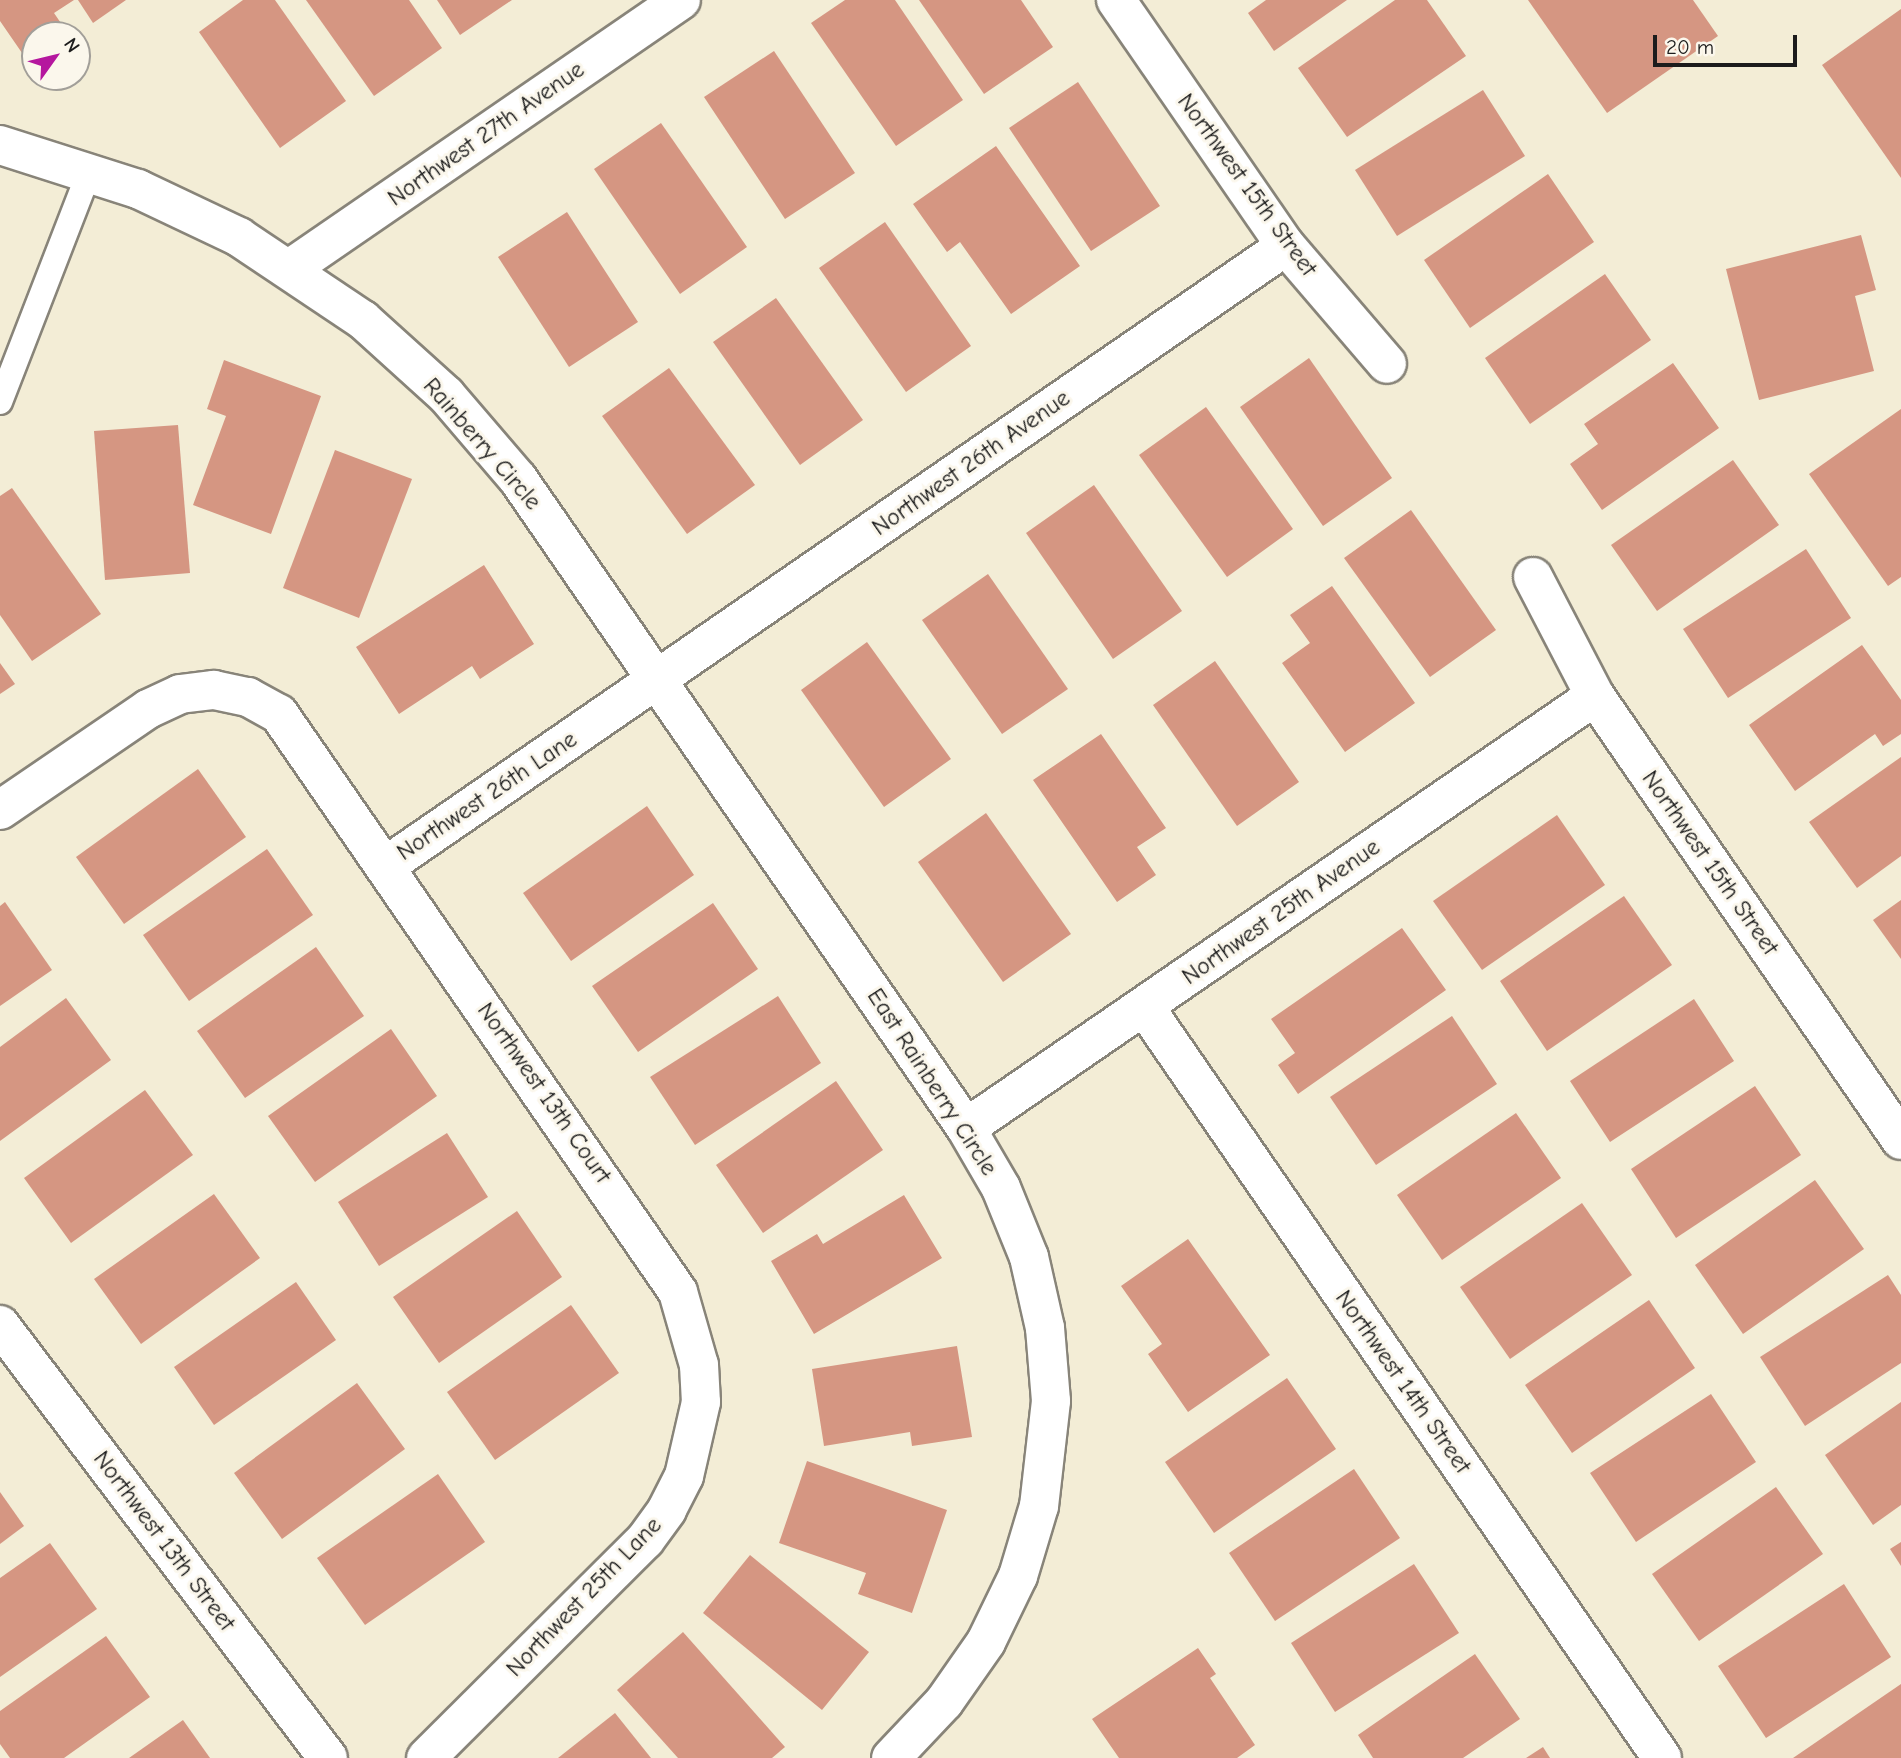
<!DOCTYPE html>
<style>
body{margin:0}
#map{position:relative;width:1901px;height:1758px;overflow:hidden;background:#f3edd6;font-family:"Comic Neue",sans-serif}
div>[style]{position:absolute}
[style*='--x']{left:calc(var(--x)*1px);top:calc(var(--y)*1px);width:calc(var(--w)*1px);rotate:calc(var(--a)*1deg)}
.building>*{inset:0;background:#d59682}
.roads{filter:drop-shadow(2px 0 #888479) drop-shadow(-2px 0 #888479) drop-shadow(0 2px #888479) drop-shadow(0 -2px #888479)}
.service>*{height:24px;margin:-12px;padding:0 12px;transform-origin:12px;border-radius:12px;background:#fff}
.minor>*{height:38px;margin:-19px;padding:0 19px;transform-origin:19px;border-radius:19px;background:#fff}
span{translate:-50% -50%;white-space:nowrap;text-align:center;line-height:1.15;-webkit-text-stroke:6px #fbf7ec;paint-order:stroke}
.street-label{font-size:24px;color:#1c1c1c}
.north{position:absolute;left:21px;top:21px;width:70px;height:70px;box-sizing:border-box;background:#fbf7ec;border:2px solid #a29f99;border-radius:50%;rotate:56deg;font-size:19px;font-weight:700;line-height:28px;text-align:center;color:#1c1c1c}
.north::after{content:'';display:block;margin:auto;width:24px;height:32px;background:#b5179e;clip-path:polygon(50% 0,100% 100%,50% 72%,0 100%)}
.scale{position:absolute;left:1653px;top:35px;width:144px;height:32px;box-sizing:border-box;border:4px solid #1c1c1c;border-top:0;padding-left:9px;font-size:21px;line-height:24px;white-space:nowrap;color:#1c1c1c;-webkit-text-stroke:5px #fbf7ec;paint-order:stroke}
</style>
<div id="map">
<div class="building">
<div style="clip-path:polygon(0 0,74px 0,54px 13px,69px 35px,35px 35px,35px 63px,31px 66px,0 21px)"></div>
<div style="clip-path:polygon(78px 0,126px 0,93px 23px)"></div>
<div style="clip-path:polygon(243px 0,275px 0,346px 101px,280px 148px,199px 32px)"></div>
<div style="clip-path:polygon(306px 0,409px 0,442px 48px,374px 96px)"></div>
<div style="clip-path:polygon(437px 0,512px 0,460px 35px)"></div>
<div style="clip-path:polygon(845px 0,895px 0,963px 100px,896px 146px,811px 23px)"></div>
<div style="clip-path:polygon(919px 0,1021px 0,1053px 47px,984px 94px)"></div>
<div style="clip-path:polygon(1266px 0,1347px 0,1274px 51px,1248px 13px)"></div>
<div style="clip-path:polygon(1395px 0,1427px 0,1466px 56px,1347px 137px,1298px 68px)"></div>
<div style="clip-path:polygon(1528px 0,1693px 0,1718px 36px,1607px 113px)"></div>
<div style="clip-path:polygon(1901px 9px,1901px 178px,1822px 65px)"></div>
<div style="clip-path:polygon(774px 51px,855px 173px,785px 219px,704px 97px)"></div>
<div style="clip-path:polygon(1078px 82px,1160px 206px,1091px 251px,1009px 128px)"></div>
<div style="clip-path:polygon(1483px 90px,1525px 156px,1397px 236px,1355px 170px)"></div>
<div style="clip-path:polygon(661px 123px,747px 247px,680px 294px,594px 169px)"></div>
<div style="clip-path:polygon(996px 146px,1080px 266px,1011px 314px,960px 242px,947px 252px,913px 204px)"></div>
<div style="clip-path:polygon(1548px 174px,1594px 242px,1470px 328px,1424px 260px)"></div>
<div style="clip-path:polygon(567px 212px,638px 322px,569px 367px,498px 257px)"></div>
<div style="clip-path:polygon(885px 222px,971px 346px,906px 392px,819px 268px)"></div>
<div style="clip-path:polygon(1861px 235px,1876px 290px,1855px 296px,1874px 371px,1759px 400px,1726px 269px)"></div>
<div style="clip-path:polygon(1605px 274px,1651px 340px,1530px 424px,1485px 358px)"></div>
<div style="clip-path:polygon(776px 298px,863px 420px,800px 465px,713px 342px)"></div>
<div style="clip-path:polygon(1309px 358px,1392px 478px,1323px 526px,1240px 407px)"></div>
<div style="clip-path:polygon(224px 360px,321px 396px,271px 534px,193px 505px,226px 416px,207px 409px)"></div>
<div style="clip-path:polygon(1673px 363px,1719px 428px,1602px 510px,1570px 464px,1598px 444px,1584px 424px)"></div>
<div style="clip-path:polygon(669px 368px,755px 485px,687px 534px,602px 416px)"></div>
<div style="clip-path:polygon(1206px 407px,1293px 529px,1227px 577px,1139px 455px)"></div>
<div style="clip-path:polygon(1901px 409px,1901px 577px,1888px 586px,1809px 474px)"></div>
<div style="clip-path:polygon(178px 425px,190px 573px,105px 580px,94px 431px)"></div>
<div style="clip-path:polygon(335px 450px,412px 479px,359px 618px,283px 588px)"></div>
<div style="clip-path:polygon(1733px 460px,1779px 525px,1657px 611px,1611px 545px)"></div>
<div style="clip-path:polygon(1094px 485px,1182px 611px,1113px 659px,1026px 533px)"></div>
<div style="clip-path:polygon(12px 488px,101px 614px,32px 661px,0 615px,0 496px)"></div>
<div style="clip-path:polygon(1411px 510px,1496px 630px,1430px 677px,1344px 558px)"></div>
<div style="clip-path:polygon(1806px 549px,1851px 618px,1728px 698px,1683px 629px)"></div>
<div style="clip-path:polygon(484px 565px,534px 644px,480px 679px,472px 666px,399px 714px,356px 647px)"></div>
<div style="clip-path:polygon(988px 574px,1068px 689px,1002px 734px,922px 620px)"></div>
<div style="clip-path:polygon(1332px 586px,1415px 703px,1345px 752px,1282px 663px,1310px 643px,1290px 615px)"></div>
<div style="clip-path:polygon(867px 642px,951px 759px,884px 807px,801px 690px)"></div>
<div style="clip-path:polygon(1862px 645px,1901px 700px,1901px 734px,1883px 746px,1875px 734px,1795px 791px,1749px 725px)"></div>
<div style="clip-path:polygon(1215px 661px,1299px 782px,1237px 826px,1153px 705px)"></div>
<div style="clip-path:polygon(0 663px,15px 684px,0 694px)"></div>
<div style="clip-path:polygon(1101px 734px,1166px 828px,1137px 847px,1156px 875px,1117px 902px,1033px 780px)"></div>
<div style="clip-path:polygon(1901px 757px,1901px 856px,1857px 888px,1809px 822px)"></div>
<div style="clip-path:polygon(198px 769px,246px 837px,124px 924px,76px 857px)"></div>
<div style="clip-path:polygon(647px 806px,694px 875px,571px 961px,523px 893px)"></div>
<div style="clip-path:polygon(986px 813px,1071px 934px,1003px 982px,918px 862px)"></div>
<div style="clip-path:polygon(1557px 815px,1605px 885px,1482px 970px,1433px 901px)"></div>
<div style="clip-path:polygon(267px 849px,313px 915px,189px 1001px,143px 935px)"></div>
<div style="clip-path:polygon(1624px 896px,1672px 965px,1547px 1051px,1500px 981px)"></div>
<div style="clip-path:polygon(1901px 900px,1901px 959px,1873px 920px)"></div>
<div style="clip-path:polygon(5px 902px,52px 970px,0 1006px,0 906px)"></div>
<div style="clip-path:polygon(713px 903px,758px 969px,638px 1052px,592px 986px)"></div>
<div style="clip-path:polygon(1402px 928px,1446px 990px,1298px 1094px,1278px 1065px,1295px 1053px,1271px 1019px)"></div>
<div style="clip-path:polygon(316px 947px,364px 1016px,245px 1098px,197px 1031px)"></div>
<div style="clip-path:polygon(778px 996px,821px 1063px,695px 1145px,650px 1077px)"></div>
<div style="clip-path:polygon(66px 998px,111px 1060px,0 1141px,0 1047px)"></div>
<div style="clip-path:polygon(1694px 999px,1734px 1061px,1610px 1142px,1570px 1081px)"></div>
<div style="clip-path:polygon(1452px 1016px,1497px 1084px,1376px 1165px,1330px 1097px)"></div>
<div style="clip-path:polygon(391px 1029px,437px 1096px,315px 1182px,268px 1116px)"></div>
<div style="clip-path:polygon(836px 1081px,883px 1150px,763px 1233px,716px 1165px)"></div>
<div style="clip-path:polygon(1755px 1086px,1801px 1155px,1676px 1238px,1631px 1169px)"></div>
<div style="clip-path:polygon(145px 1090px,193px 1155px,71px 1243px,24px 1178px)"></div>
<div style="clip-path:polygon(1516px 1113px,1561px 1178px,1442px 1260px,1397px 1195px)"></div>
<div style="clip-path:polygon(447px 1133px,488px 1197px,379px 1266px,338px 1202px)"></div>
<div style="clip-path:polygon(1815px 1180px,1864px 1249px,1743px 1334px,1695px 1265px)"></div>
<div style="clip-path:polygon(214px 1194px,260px 1258px,141px 1344px,94px 1279px)"></div>
<div style="clip-path:polygon(904px 1195px,942px 1258px,814px 1334px,771px 1261px,817px 1234px,823px 1244px)"></div>
<div style="clip-path:polygon(1582px 1203px,1632px 1275px,1510px 1359px,1460px 1287px)"></div>
<div style="clip-path:polygon(517px 1211px,562px 1277px,439px 1363px,393px 1297px)"></div>
<div style="clip-path:polygon(1188px 1239px,1270px 1355px,1188px 1412px,1148px 1354px,1162px 1344px,1121px 1286px)"></div>
<div style="clip-path:polygon(1888px 1275px,1901px 1295px,1901px 1363px,1805px 1426px,1760px 1357px)"></div>
<div style="clip-path:polygon(296px 1282px,336px 1340px,214px 1425px,174px 1367px)"></div>
<div style="clip-path:polygon(1649px 1300px,1695px 1368px,1572px 1453px,1525px 1385px)"></div>
<div style="clip-path:polygon(571px 1305px,619px 1373px,495px 1460px,447px 1392px)"></div>
<div style="clip-path:polygon(957px 1346px,972px 1437px,912px 1446px,910px 1432px,824px 1446px,812px 1369px)"></div>
<div style="clip-path:polygon(1287px 1378px,1336px 1449px,1214px 1533px,1165px 1462px)"></div>
<div style="clip-path:polygon(357px 1383px,405px 1449px,282px 1539px,234px 1473px)"></div>
<div style="clip-path:polygon(1711px 1394px,1756px 1462px,1636px 1542px,1590px 1473px)"></div>
<div style="clip-path:polygon(1901px 1402px,1901px 1505px,1873px 1525px,1825px 1455px)"></div>
<div style="clip-path:polygon(807px 1461px,947px 1510px,912px 1613px,858px 1594px,866px 1573px,779px 1543px)"></div>
<div style="clip-path:polygon(1354px 1469px,1400px 1538px,1275px 1621px,1229px 1553px)"></div>
<div style="clip-path:polygon(438px 1474px,485px 1542px,365px 1625px,317px 1558px)"></div>
<div style="clip-path:polygon(1776px 1487px,1823px 1554px,1699px 1641px,1652px 1574px)"></div>
<div style="clip-path:polygon(0 1492px,24px 1526px,0 1544px)"></div>
<div style="clip-path:polygon(1901px 1542px,1901px 1566px,1890px 1549px)"></div>
<div style="clip-path:polygon(50px 1543px,97px 1609px,0 1677px,0 1578px)"></div>
<div style="clip-path:polygon(750px 1555px,869px 1652px,822px 1710px,703px 1613px)"></div>
<div style="clip-path:polygon(1414px 1564px,1459px 1633px,1335px 1712px,1291px 1643px)"></div>
<div style="clip-path:polygon(1844px 1584px,1891px 1657px,1766px 1738px,1718px 1666px)"></div>
<div style="clip-path:polygon(683px 1632px,785px 1747px,772px 1758px,678px 1758px,617px 1690px)"></div>
<div style="clip-path:polygon(106px 1636px,150px 1697px,64px 1758px,10px 1758px,0 1744px,0 1711px)"></div>
<div style="clip-path:polygon(1198px 1648px,1216px 1674px,1210px 1678px,1255px 1745px,1237px 1758px,1119px 1758px,1092px 1719px)"></div>
<div style="clip-path:polygon(1475px 1654px,1520px 1719px,1463px 1758px,1373px 1758px,1358px 1735px)"></div>
<div style="clip-path:polygon(1901px 1684px,1901px 1758px,1793px 1758px)"></div>
<div style="clip-path:polygon(615px 1713px,651px 1758px,558px 1758px)"></div>
<div style="clip-path:polygon(183px 1720px,210px 1758px,129px 1758px)"></div>
<div style="clip-path:polygon(1543px 1747px,1550px 1758px,1526px 1758px)"></div>
</div>
<div class="roads">
<div class="service">
<div style="--x:0;--y:402;--w:246;--a:-68.8"></div>
</div>
<div class="minor">
<div style="--x:1116;--y:0;--w:299;--a:55.4"></div>
<div style="--x:1286;--y:246;--w:155;--a:49.4"></div>
<div style="--x:0;--y:145;--w:145;--a:17.7"></div>
<div style="--x:138;--y:189;--w:112;--a:25.4"></div>
<div style="--x:239;--y:237;--w:149;--a:33.8"></div>
<div style="--x:363;--y:320;--w:112;--a:42.1"></div>
<div style="--x:446;--y:395;--w:111;--a:49.4"></div>
<div style="--x:518;--y:479;--w:789;--a:55.38"></div>
<div style="--x:966;--y:1128;--w:69;--a:59.7"></div>
<div style="--x:1001;--y:1188;--w:74;--a:67.9"></div>
<div style="--x:1029;--y:1257;--w:73;--a:77.3"></div>
<div style="--x:1045;--y:1328;--w:73;--a:85.3"></div>
<div style="--x:1051;--y:1401;--w:106;--a:96.5"></div>
<div style="--x:1039;--y:1506;--w:73;--a:106.7"></div>
<div style="--x:1018;--y:1576;--w:73;--a:115.9"></div>
<div style="--x:986;--y:1642;--w:73;--a:125"></div>
<div style="--x:944;--y:1702;--w:77;--a:133.4"></div>
<div style="--x:291;--y:268;--w:473;--a:-34.5"></div>
<div style="--x:1533;--y:577;--w:134;--a:62.5"></div>
<div style="--x:1595;--y:696;--w:539;--a:55.43"></div>
<div style="--x:0;--y:810;--w:179;--a:-34.3"></div>
<div style="--x:148;--y:709;--w:35;--a:-25"></div>
<div style="--x:180;--y:694;--w:34;--a:-7"></div>
<div style="--x:214;--y:690;--w:35;--a:12"></div>
<div style="--x:248;--y:697;--w:35;--a:29"></div>
<div style="--x:279;--y:714;--w:702;--a:55.38"></div>
<div style="--x:678;--y:1292;--w:76;--a:74"></div>
<div style="--x:699;--y:1365;--w:37;--a:87"></div>
<div style="--x:701;--y:1402;--w:76;--a:102.9"></div>
<div style="--x:684;--y:1476;--w:38;--a:117"></div>
<div style="--x:667;--y:1510;--w:37;--a:126"></div>
<div style="--x:645;--y:1540;--w:309;--a:135.1"></div>
<div style="--x:387;--y:865;--w:1091;--a:-34.55"></div>
<div style="--x:1144;--y:1006;--w:913;--a:55.44"></div>
<div style="--x:966;--y:1128;--w:763;--a:-34.48"></div>
<div style="--x:0;--y:1325;--w:543;--a:52.86"></div>
</div>
</div>
<div class="street-label">
<span style="left:486px;top:134px;rotate:-35deg">Northwest 27th Avenue</span>
<span style="left:1247px;top:185px;rotate:54deg">Northwest 15th Street</span>
<span style="left:482px;top:444px;rotate:49deg">Rainberry Circle</span>
<span style="left:971px;top:463px;rotate:-35deg">Northwest 26th Avenue</span>
<span style="left:487px;top:796px;rotate:-34deg">Northwest 26th Lane</span>
<span style="left:1710px;top:863px;rotate:55deg">Northwest 15th Street</span>
<span style="left:1281px;top:912px;rotate:-35deg">Northwest 25th Avenue</span>
<span style="left:932px;top:1082px;rotate:57deg">East Rainberry Circle</span>
<span style="left:544px;top:1093px;rotate:55deg">Northwest 13th Court</span>
<span style="left:1403px;top:1382px;rotate:55deg">Northwest 14th Street</span>
<span style="left:164px;top:1541px;rotate:53deg">Northwest 13th Street</span>
<span style="left:584px;top:1597px;rotate:-46deg">Northwest 25th Lane</span>
</div>
<div class="north">N</div>
<div class="scale">20 m</div>
</div>
